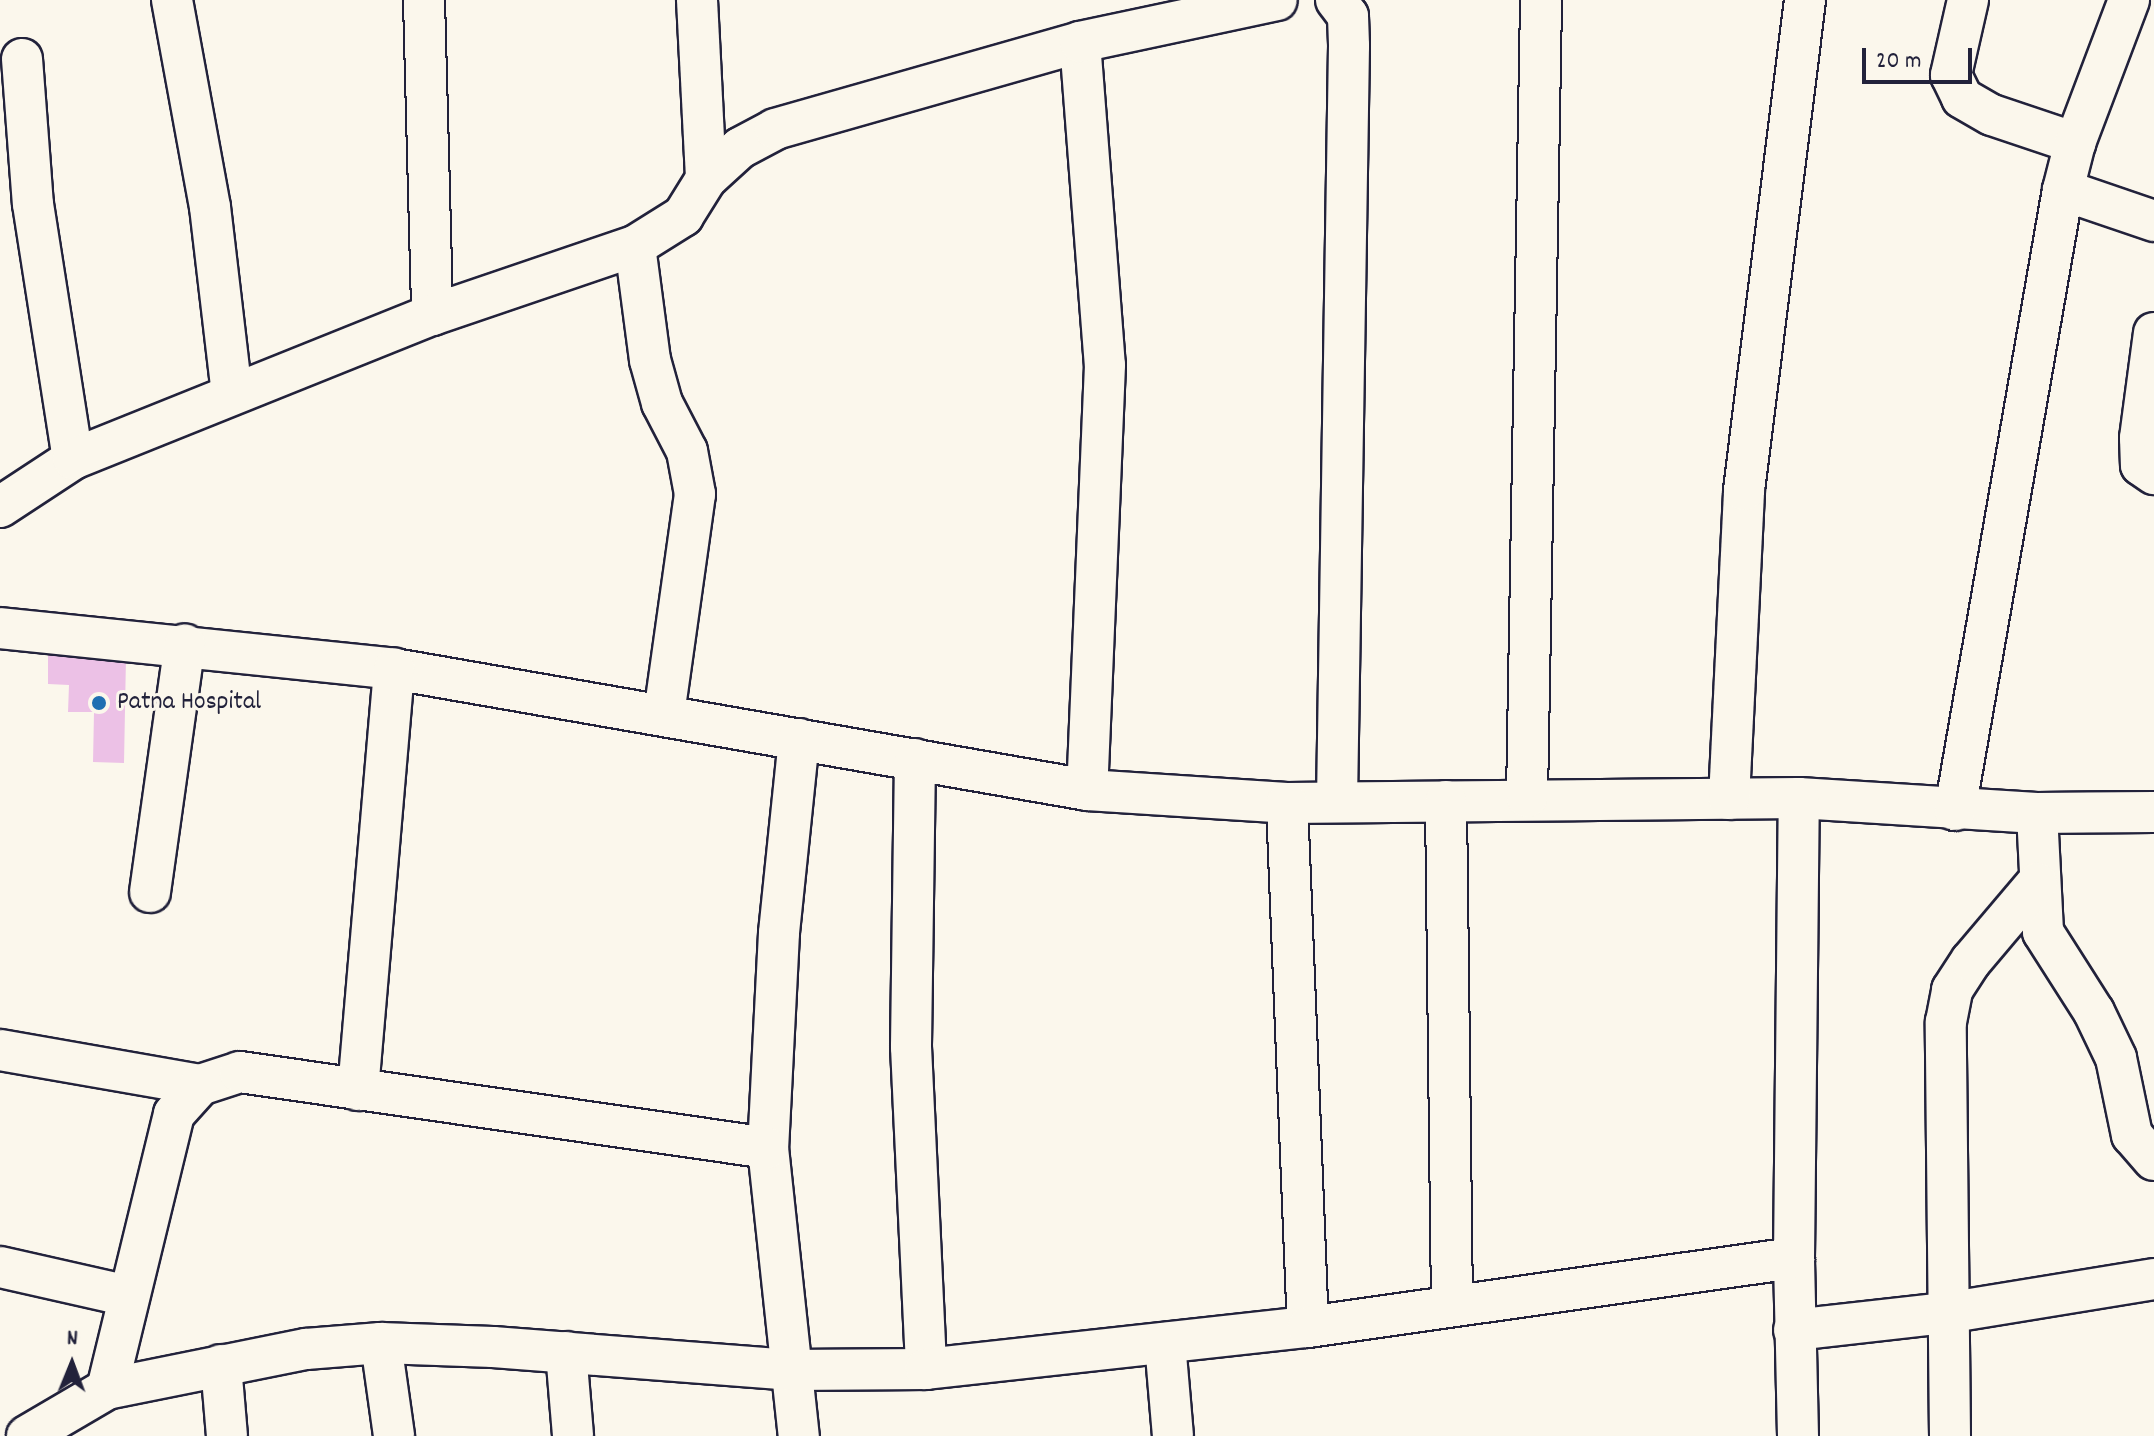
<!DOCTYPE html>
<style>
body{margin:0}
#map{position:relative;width:2154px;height:1436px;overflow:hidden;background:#fbf7ec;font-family:Dekko,sans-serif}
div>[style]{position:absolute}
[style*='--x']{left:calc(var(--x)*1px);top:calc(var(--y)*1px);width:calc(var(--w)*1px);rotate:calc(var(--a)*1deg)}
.building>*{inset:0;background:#ecc1e6}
.roads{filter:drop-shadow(2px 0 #22223b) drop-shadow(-2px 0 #22223b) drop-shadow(0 2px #22223b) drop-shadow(0 -2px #22223b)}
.street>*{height:40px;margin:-20px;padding:0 20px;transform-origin:20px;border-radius:20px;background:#fbf7ec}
.dots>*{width:22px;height:22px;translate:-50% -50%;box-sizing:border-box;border:4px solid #fbf7ec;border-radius:50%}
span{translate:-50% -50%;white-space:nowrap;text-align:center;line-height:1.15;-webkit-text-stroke:6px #fbf7ec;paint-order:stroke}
.poi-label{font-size:26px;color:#22223b}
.left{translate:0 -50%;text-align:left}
.north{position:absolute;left:32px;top:1324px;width:80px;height:80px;-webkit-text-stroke:6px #fbf7ec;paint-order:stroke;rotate:1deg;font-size:22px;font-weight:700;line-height:32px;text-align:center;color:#22223b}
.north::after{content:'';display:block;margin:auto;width:28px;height:36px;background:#22223b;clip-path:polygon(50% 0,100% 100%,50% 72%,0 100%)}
.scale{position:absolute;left:1862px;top:48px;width:110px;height:36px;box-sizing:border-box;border:4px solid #22223b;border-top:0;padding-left:10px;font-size:24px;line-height:28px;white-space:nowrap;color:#22223b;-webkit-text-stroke:6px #fbf7ec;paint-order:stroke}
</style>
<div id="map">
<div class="building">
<div style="clip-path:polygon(48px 655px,126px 657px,124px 763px,93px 762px,94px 712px,68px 712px,69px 685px,48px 684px)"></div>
</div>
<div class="roads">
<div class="street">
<div style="--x:172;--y:0;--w:210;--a:79.6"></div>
<div style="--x:210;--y:207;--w:188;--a:83.3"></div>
<div style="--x:424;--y:0;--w:315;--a:88.5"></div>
<div style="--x:697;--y:0;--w:179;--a:87.1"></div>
<div style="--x:1336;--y:0;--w:20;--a:53"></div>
<div style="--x:1348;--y:16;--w:30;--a:88"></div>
<div style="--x:1349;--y:46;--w:755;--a:90.91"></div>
<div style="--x:1968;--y:0;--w:77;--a:102.8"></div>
<div style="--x:1951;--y:75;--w:25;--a:64"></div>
<div style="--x:1962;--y:98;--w:34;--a:30"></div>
<div style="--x:1992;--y:115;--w:88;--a:18.6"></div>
<div style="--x:1080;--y:42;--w:324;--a:85.6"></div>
<div style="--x:1105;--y:365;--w:425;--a:92.4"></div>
<div style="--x:22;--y:59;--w:145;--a:85.7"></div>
<div style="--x:33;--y:204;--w:258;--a:81.1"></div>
<div style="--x:2063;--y:190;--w:96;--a:18.8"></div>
<div style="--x:635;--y:246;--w:115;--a:82.5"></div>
<div style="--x:650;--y:360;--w:45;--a:74.4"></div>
<div style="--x:662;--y:403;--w:54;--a:62.5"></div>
<div style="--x:687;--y:451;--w:44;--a:79.5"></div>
<div style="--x:695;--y:494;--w:222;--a:98"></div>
<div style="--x:2154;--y:333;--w:106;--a:97.6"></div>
<div style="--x:2140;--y:438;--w:27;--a:88"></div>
<div style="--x:2141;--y:465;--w:16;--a:35"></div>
<div style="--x:0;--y:507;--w:87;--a:-33.3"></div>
<div style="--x:73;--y:459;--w:387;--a:-21.9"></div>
<div style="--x:432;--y:315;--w:214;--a:-18.8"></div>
<div style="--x:635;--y:246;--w:57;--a:-32"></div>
<div style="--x:683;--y:216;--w:44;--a:-58.1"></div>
<div style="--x:706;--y:179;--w:46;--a:-42.4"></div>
<div style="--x:740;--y:148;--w:40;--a:-28"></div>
<div style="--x:775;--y:129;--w:317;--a:-15.9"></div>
<div style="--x:1080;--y:42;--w:201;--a:-12"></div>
<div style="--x:0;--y:628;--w:396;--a:5.9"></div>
<div style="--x:394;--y:669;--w:703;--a:9.9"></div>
<div style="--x:1087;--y:790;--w:200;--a:3.7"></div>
<div style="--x:1287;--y:803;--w:512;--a:-0.56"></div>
<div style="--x:1799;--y:798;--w:238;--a:3.6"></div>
<div style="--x:2037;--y:813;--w:117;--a:-0.5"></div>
<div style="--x:799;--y:739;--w:195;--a:95.9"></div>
<div style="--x:779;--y:933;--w:215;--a:92.9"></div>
<div style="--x:768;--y:1148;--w:290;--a:83.9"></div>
<div style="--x:915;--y:759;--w:288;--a:90.8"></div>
<div style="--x:911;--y:1047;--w:322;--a:87.3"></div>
<div style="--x:1527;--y:797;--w:797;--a:-88.99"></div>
<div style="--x:1729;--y:799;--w:309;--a:-87.2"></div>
<div style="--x:1744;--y:490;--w:494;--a:-82.9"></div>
<div style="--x:1446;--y:801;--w:505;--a:89.32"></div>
<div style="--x:1287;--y:803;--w:524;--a:87.71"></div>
<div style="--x:1955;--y:810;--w:629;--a:-80.12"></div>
<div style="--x:2063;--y:190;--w:49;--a:-75.7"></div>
<div style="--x:2075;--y:143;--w:153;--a:-69.3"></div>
<div style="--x:2037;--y:813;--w:119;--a:87.1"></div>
<div style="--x:2043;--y:932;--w:95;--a:57.5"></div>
<div style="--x:2094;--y:1012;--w:51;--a:64.4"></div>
<div style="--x:2116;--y:1058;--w:79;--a:78.3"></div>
<div style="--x:2132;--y:1135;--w:33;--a:49"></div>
<div style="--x:150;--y:892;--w:250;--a:-82"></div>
<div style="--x:0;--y:1050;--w:203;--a:9.9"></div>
<div style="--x:358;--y:1090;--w:423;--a:-85.1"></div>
<div style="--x:0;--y:1267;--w:132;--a:12.7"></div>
<div style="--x:1794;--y:1330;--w:153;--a:-6.4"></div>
<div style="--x:1946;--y:1313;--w:211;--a:-9.3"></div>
<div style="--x:381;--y:1343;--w:94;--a:82"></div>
<div style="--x:1165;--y:1343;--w:93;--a:85.1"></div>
<div style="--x:566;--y:1352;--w:84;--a:85.2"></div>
<div style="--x:221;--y:1365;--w:71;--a:85.2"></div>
<div style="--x:107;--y:1389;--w:283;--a:-76.3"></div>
<div style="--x:174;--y:1114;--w:39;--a:-48"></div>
<div style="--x:200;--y:1085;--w:42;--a:-18"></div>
<div style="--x:240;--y:1072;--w:533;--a:8.19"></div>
<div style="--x:27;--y:1436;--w:93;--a:-30.4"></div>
<div style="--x:107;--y:1389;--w:203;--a:-11.4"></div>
<div style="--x:306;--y:1349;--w:75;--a:-4.6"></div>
<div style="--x:381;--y:1343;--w:112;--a:2"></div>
<div style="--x:493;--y:1347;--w:298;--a:4.4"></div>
<div style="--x:790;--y:1370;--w:136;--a:-0.4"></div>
<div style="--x:926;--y:1369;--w:384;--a:-6.3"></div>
<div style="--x:1308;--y:1327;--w:491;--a:-8.1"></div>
<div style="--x:1798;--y:1436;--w:178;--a:-91.3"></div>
<div style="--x:1794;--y:1258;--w:460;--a:-89.4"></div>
<div style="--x:1950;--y:1436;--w:414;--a:-90.6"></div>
<div style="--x:1946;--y:1022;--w:33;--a:-79"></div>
<div style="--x:1952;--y:990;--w:35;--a:-57"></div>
<div style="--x:1971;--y:961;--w:102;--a:-49.8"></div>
</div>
</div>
<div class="dots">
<div style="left:99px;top:703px;background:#1f6fb2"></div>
</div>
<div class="poi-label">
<span class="left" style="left:117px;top:703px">Patna Hospital</span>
</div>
<div class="north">N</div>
<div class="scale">20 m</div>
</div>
